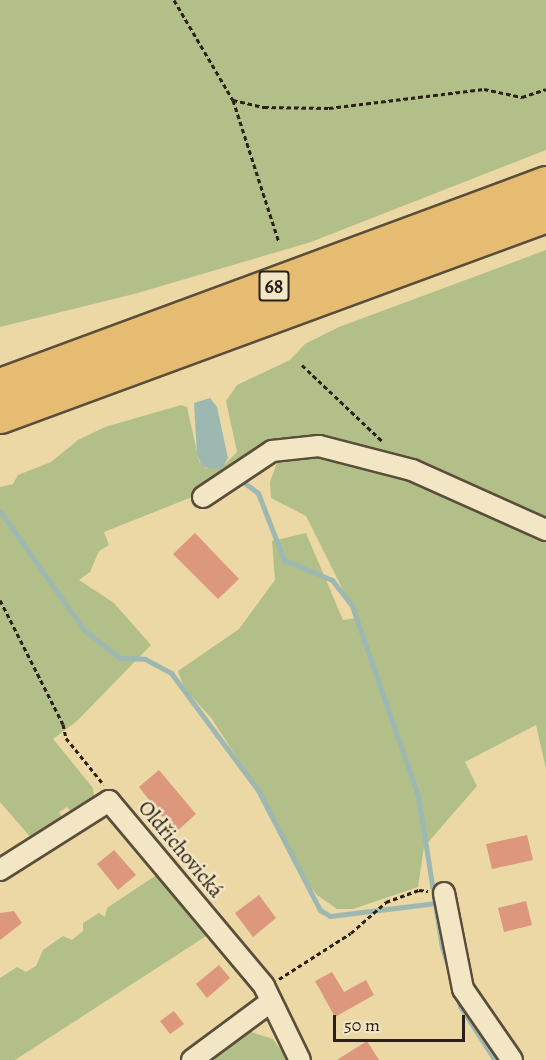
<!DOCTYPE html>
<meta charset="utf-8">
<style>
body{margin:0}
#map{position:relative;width:546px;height:1060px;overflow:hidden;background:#ebd8a5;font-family:Alegreya,serif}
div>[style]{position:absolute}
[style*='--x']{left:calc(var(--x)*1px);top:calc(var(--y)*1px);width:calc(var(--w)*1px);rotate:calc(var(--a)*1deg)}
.green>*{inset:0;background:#b3bf89}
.water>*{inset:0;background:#9cb8b1}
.stream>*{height:5px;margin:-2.5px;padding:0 2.5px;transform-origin:2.5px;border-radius:2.5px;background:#9cb8b1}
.building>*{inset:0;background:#dc977d}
.path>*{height:3px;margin-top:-1.5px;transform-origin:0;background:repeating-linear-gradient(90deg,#2a2018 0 4.5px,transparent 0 7.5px)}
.roads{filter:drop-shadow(2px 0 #5a4e3b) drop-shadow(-2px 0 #5a4e3b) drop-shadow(0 2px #5a4e3b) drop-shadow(0 -2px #5a4e3b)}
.minor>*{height:20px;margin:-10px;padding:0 10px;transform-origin:10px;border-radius:10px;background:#f2e6c4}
.trunk>*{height:33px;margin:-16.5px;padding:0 16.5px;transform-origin:16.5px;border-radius:16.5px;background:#e6bc72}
span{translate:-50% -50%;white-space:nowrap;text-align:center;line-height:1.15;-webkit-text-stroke:5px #f2e6c4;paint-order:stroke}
.shield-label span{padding:2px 4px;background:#f2e6c4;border:2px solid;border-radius:4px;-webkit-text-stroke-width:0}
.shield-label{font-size:20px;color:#2a2018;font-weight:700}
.street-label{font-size:21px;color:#2a2018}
.scale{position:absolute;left:333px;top:1015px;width:132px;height:27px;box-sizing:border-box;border:3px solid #2a2018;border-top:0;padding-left:8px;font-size:18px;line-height:21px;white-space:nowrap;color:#2a2018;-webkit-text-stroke:4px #f2e6c4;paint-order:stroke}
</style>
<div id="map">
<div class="green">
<div style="clip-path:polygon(0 0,546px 0,546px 150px,311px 242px,134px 294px,0 327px)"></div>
<div style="clip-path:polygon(546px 250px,546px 769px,536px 725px,465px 762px,477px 786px,424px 847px,418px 887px,353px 909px,337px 909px,317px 895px,300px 872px,255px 786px,212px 719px,184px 688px,178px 671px,239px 629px,275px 580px,272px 541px,306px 533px,343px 620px,357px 618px,306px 516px,271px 498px,270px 482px,278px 460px,322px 451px,468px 497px,389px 453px,314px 440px,202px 493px,104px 532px,109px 545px,99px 551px,90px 572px,79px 580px,114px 603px,151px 645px,77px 721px,53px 739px,93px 788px,94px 795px,93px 801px,73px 814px,67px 807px,59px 812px,64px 820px,33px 840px,0 802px,0 487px,13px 484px,18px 475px,51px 462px,78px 440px,105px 427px,181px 405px,187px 407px,199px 461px,206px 468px,222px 467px,237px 452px,226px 401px,237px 385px,290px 360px,305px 344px,339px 327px)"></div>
<div style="clip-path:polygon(164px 870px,214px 931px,15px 1060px,0 1060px,0 978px,17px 967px,26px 972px,36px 966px,43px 950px,63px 936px,72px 940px,83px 931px,83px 923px,99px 913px,105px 917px,107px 908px)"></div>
<div style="clip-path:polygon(251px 1032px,273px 1039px,288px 1060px,209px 1060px,232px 1041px)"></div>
</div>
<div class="water">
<div style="clip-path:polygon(210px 398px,217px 407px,228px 458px,223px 467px,211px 469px,202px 466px,197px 454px,194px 403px)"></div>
</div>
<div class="stream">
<div style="--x:238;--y:478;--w:25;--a:37"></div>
<div style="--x:258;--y:493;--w:72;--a:68.8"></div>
<div style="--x:284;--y:560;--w:52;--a:22.6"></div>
<div style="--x:332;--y:580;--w:33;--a:52"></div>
<div style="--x:352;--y:606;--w:201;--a:70.8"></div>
<div style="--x:418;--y:796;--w:153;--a:81"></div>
<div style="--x:442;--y:947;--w:33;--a:72"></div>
<div style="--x:0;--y:511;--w:146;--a:54.8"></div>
<div style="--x:84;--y:630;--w:46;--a:37.9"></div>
<div style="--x:120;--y:658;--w:25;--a:2"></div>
<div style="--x:145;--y:659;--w:30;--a:28"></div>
<div style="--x:171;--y:673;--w:146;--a:53.4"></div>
<div style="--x:258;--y:790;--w:135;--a:62.7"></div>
<div style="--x:320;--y:910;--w:12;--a:31"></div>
<div style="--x:330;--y:916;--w:107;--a:-7"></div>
<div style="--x:456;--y:992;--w:15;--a:74"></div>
<div style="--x:460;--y:1006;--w:64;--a:57.1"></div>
</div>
<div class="building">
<div style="clip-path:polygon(195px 533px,239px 579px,218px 599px,173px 554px)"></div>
<div style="clip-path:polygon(159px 770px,196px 814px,175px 833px,139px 787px)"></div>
<div style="clip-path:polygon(527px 835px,533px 860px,492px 869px,486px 844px)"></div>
<div style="clip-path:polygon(114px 850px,136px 875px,118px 890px,97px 864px)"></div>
<div style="clip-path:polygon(259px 895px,276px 918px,253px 937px,235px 913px)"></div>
<div style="clip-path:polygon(526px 901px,532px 925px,504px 932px,498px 908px)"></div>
<div style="clip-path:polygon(14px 911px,22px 923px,0 940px,0 913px)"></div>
<div style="clip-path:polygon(219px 965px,230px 978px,207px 998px,196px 984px)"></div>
<div style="clip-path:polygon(332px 972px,344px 992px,366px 980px,374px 995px,335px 1017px,315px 981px)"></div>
<div style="clip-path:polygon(174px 1011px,184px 1024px,170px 1034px,160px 1021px)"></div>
<div style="clip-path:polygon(367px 1041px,379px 1060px,337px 1060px)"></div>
</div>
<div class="path">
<div style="--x:174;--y:0;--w:116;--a:59.5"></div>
<div style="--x:233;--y:100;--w:149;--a:72.1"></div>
<div style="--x:233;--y:100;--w:32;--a:13"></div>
<div style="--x:264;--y:107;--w:65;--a:0.9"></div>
<div style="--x:329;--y:108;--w:156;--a:-7"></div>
<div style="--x:484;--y:89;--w:39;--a:12"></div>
<div style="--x:522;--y:97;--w:25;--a:-18"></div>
<div style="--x:302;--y:365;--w:112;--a:43.5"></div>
<div style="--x:0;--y:600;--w:139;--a:63.1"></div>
<div style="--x:63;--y:724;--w:14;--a:78"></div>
<div style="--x:66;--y:738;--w:60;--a:51"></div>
<div style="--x:279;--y:979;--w:85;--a:-32.6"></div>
<div style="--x:351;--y:933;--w:47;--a:-41.5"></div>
<div style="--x:386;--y:902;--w:35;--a:-20"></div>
<div style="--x:419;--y:890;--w:9;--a:6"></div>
</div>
<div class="roads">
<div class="minor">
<div style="--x:203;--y:497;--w:83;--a:-33.7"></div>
<div style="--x:272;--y:451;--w:47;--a:-6.1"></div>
<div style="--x:319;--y:446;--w:96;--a:14.5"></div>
<div style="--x:412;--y:470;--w:147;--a:24.1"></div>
<div style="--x:0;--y:870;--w:129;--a:-32.3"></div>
<div style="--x:109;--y:801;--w:241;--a:50"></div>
<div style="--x:264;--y:986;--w:82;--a:64.1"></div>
<div style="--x:444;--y:893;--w:98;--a:78.8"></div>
<div style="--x:463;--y:989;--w:86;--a:55.4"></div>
<div style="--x:192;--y:1060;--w:96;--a:-36.5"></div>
</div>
<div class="trunk">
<div style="--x:0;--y:385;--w:582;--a:-20.3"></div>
<div style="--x:0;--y:416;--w:582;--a:-20.21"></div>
</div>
</div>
<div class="shield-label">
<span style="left:274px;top:286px">68</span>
</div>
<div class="street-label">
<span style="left:181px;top:849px;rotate:50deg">Oldřichovická</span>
</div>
<div class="scale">50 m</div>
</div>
